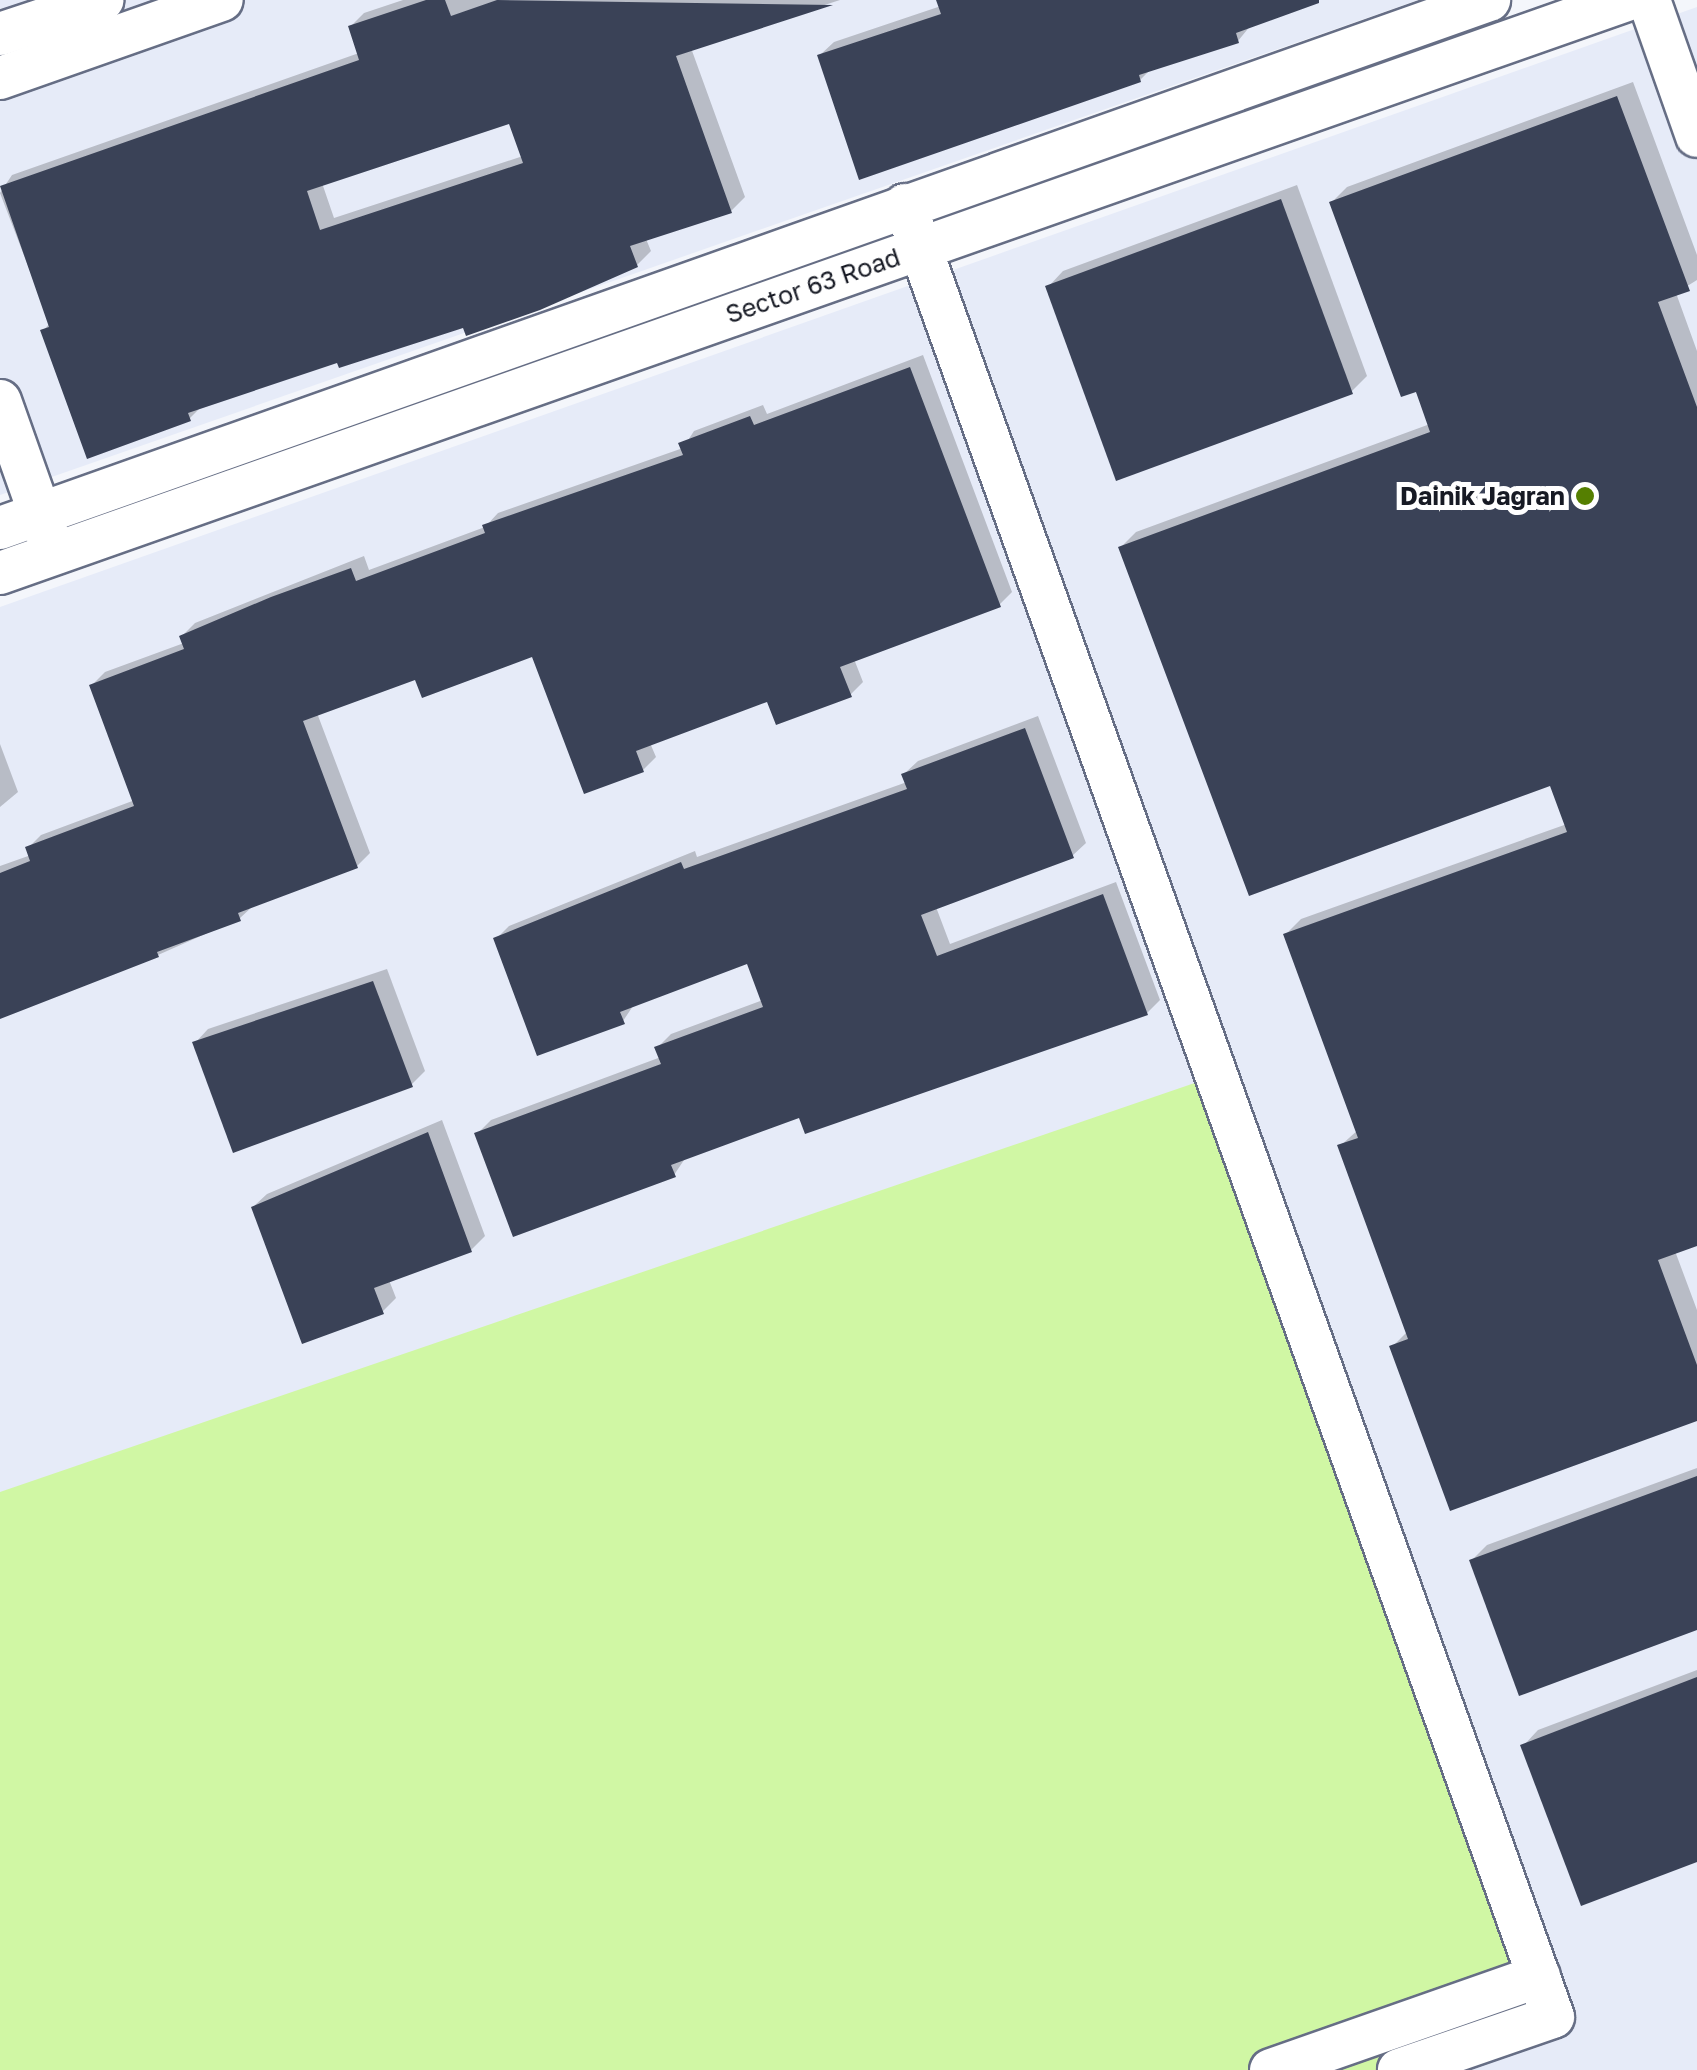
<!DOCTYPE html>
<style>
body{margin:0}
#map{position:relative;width:1697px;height:2070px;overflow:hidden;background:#f4f6fb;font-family:"Golos Text",sans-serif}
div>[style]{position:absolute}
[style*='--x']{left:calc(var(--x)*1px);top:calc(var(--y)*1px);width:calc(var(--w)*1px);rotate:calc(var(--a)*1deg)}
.built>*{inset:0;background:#e6ebf8}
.green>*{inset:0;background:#d0f7a4}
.shadow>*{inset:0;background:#0003}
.building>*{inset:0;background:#3a4257}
.roads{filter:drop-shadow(2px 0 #666e85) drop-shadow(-2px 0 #666e85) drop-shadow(0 2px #666e85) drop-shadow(0 -2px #666e85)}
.minor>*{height:42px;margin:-21px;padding:0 21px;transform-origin:21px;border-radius:21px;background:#fff}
.dots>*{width:28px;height:28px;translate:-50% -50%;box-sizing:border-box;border:5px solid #fff;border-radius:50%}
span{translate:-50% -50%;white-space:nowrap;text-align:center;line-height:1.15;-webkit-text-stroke:10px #fff;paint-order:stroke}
.street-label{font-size:25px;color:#171a24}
.poi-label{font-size:25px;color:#171a24;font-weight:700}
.right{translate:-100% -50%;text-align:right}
</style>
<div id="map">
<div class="built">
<div style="clip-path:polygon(0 0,1418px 0,0 495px)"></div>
<div style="clip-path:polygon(1697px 7px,1697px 2070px,0 2070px,0 607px)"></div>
</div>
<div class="green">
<div style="clip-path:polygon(1218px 1075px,1553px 2017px,1385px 2070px,0 2070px,0 1492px)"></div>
</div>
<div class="shadow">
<div style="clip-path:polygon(evenodd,403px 0,840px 0,691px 48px,745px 197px,731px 211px,646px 239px,651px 251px,637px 265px,203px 405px,189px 419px,43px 331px,50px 323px,0 193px,12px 175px,359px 53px,350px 27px,364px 13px,403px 0,510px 120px,523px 156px,334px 218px,322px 183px,510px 120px)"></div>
<div style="clip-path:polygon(939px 0,1319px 0,1251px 25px,1238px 41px,1152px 68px,1140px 80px,820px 55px,834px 42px,941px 6px)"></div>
<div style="clip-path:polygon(1633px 82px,1697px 255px,1697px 280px,1676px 293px,1697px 351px,1697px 1243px,1675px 1251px,1697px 1310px,1697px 1418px,1392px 1347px,1408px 1331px,1340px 1146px,1358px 1130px,1286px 934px,1301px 919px,1567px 824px,1551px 782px,1121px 547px,1136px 532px,1430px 424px,1332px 202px,1347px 187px)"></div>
<div style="clip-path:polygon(1297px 185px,1367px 376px,1351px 392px,1048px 287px,1063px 271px)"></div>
<div style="clip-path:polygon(923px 355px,1012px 592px,999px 605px,854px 659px,863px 682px,850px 695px,769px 699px,650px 743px,656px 757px,643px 770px,534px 654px,416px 677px,317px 713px,370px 853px,357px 866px,254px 905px,239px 919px,158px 955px,0 1016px,0 866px,31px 855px,28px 848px,41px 835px,135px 800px,92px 685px,105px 672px,184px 643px,182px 636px,195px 623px,364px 556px,369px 570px,485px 527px,498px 513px,683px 448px,694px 431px,763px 405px,767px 414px)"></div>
<div style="clip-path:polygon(1038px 716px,1086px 843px,1072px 856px,936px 907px,950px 944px,1116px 882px,1160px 1000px,1147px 1013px,800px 1115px,686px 1157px,674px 1175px,477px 1134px,491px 1120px,661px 1057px,657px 1048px,671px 1034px,763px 1000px,749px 961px,635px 1003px,623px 1021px,496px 939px,509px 926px,695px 851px,697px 857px,907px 782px,904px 774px,918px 761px)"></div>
<div style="clip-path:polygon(0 744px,18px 792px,0 807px)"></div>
<div style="clip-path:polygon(387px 969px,425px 1071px,411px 1085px,195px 1043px,208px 1029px)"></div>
<div style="clip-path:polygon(442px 1120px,485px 1236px,471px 1250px,389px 1280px,396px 1298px,382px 1312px,253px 1207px,267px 1194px)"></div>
<div style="clip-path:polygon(1697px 1468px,1697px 1628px,1472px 1560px,1487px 1545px)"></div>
<div style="clip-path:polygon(1697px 1670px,1697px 1859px,1523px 1746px,1538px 1730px)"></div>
</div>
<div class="building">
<div style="clip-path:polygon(evenodd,426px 0,445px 0,451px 16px,497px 0,833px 5px,676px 56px,732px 213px,630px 246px,638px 267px,540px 310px,466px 336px,463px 328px,339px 368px,337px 363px,188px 413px,191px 421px,87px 459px,40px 330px,49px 327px,0 186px,359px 60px,348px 26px,426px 0,509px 124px,523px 163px,320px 230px,307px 191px,509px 124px)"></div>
<div style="clip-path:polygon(936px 0,1319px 0,1319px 3px,1236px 33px,1239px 43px,1139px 75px,1141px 82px,859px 180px,817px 55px,941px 14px)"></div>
<div style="clip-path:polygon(1617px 96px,1690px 291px,1658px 302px,1697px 407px,1697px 1246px,1658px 1260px,1697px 1365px,1697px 1421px,1450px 1511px,1389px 1346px,1408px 1339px,1337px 1145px,1358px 1138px,1283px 934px,1567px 832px,1550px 786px,1249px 896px,1118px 547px,1430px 432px,1416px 392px,1401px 397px,1329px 202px)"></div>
<div style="clip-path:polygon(1281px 199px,1353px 394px,1116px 481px,1045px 286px)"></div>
<div style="clip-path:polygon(910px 367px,1001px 607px,840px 667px,852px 697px,776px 725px,767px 702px,636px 751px,644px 772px,584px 794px,532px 657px,422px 698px,415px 680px,303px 721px,358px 868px,238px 913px,241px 921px,157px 952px,159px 957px,0 1019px,0 873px,30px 861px,25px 847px,134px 806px,89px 685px,184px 649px,179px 636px,271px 597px,351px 568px,356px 581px,485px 533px,482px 525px,683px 455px,678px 443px,750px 416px,754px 425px)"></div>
<div style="clip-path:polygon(1025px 728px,1074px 858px,921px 915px,937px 956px,1103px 894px,1148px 1015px,805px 1134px,799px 1118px,671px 1165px,676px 1177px,513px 1237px,474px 1133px,661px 1064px,654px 1047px,763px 1007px,747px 964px,620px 1012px,625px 1024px,537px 1056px,493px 938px,681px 862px,684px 869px,907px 789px,901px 774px)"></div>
<div style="clip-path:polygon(373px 981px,413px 1087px,233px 1153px,192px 1042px)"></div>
<div style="clip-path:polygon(428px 1132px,472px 1252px,374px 1288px,384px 1314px,302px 1344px,251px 1207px)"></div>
<div style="clip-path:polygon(1697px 1476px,1697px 1630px,1519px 1696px,1469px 1560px)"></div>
<div style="clip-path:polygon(1697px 1677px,1697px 1862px,1581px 1906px,1520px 1745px)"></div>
</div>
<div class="roads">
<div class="minor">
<div style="--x:1649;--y:0;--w:144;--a:70.6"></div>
<div style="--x:0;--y:34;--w:108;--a:-18.4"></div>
<div style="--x:0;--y:78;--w:235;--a:-19.4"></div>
<div style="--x:905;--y:205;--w:1924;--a:70.32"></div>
<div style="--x:1553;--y:2017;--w:163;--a:161"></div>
<div style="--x:0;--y:401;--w:150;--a:70.5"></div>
<div style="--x:0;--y:528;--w:1580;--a:-19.52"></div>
<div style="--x:0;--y:573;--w:1724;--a:-19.41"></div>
<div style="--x:1271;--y:2070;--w:284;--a:-19.3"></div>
</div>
</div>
<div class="dots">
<div style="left:1585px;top:496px;background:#557f01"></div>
</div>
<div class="street-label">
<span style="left:813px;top:286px;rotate:-19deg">Sector 63 Road</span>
</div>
<div class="poi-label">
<span class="right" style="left:1565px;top:496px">Dainik Jagran</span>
</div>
</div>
